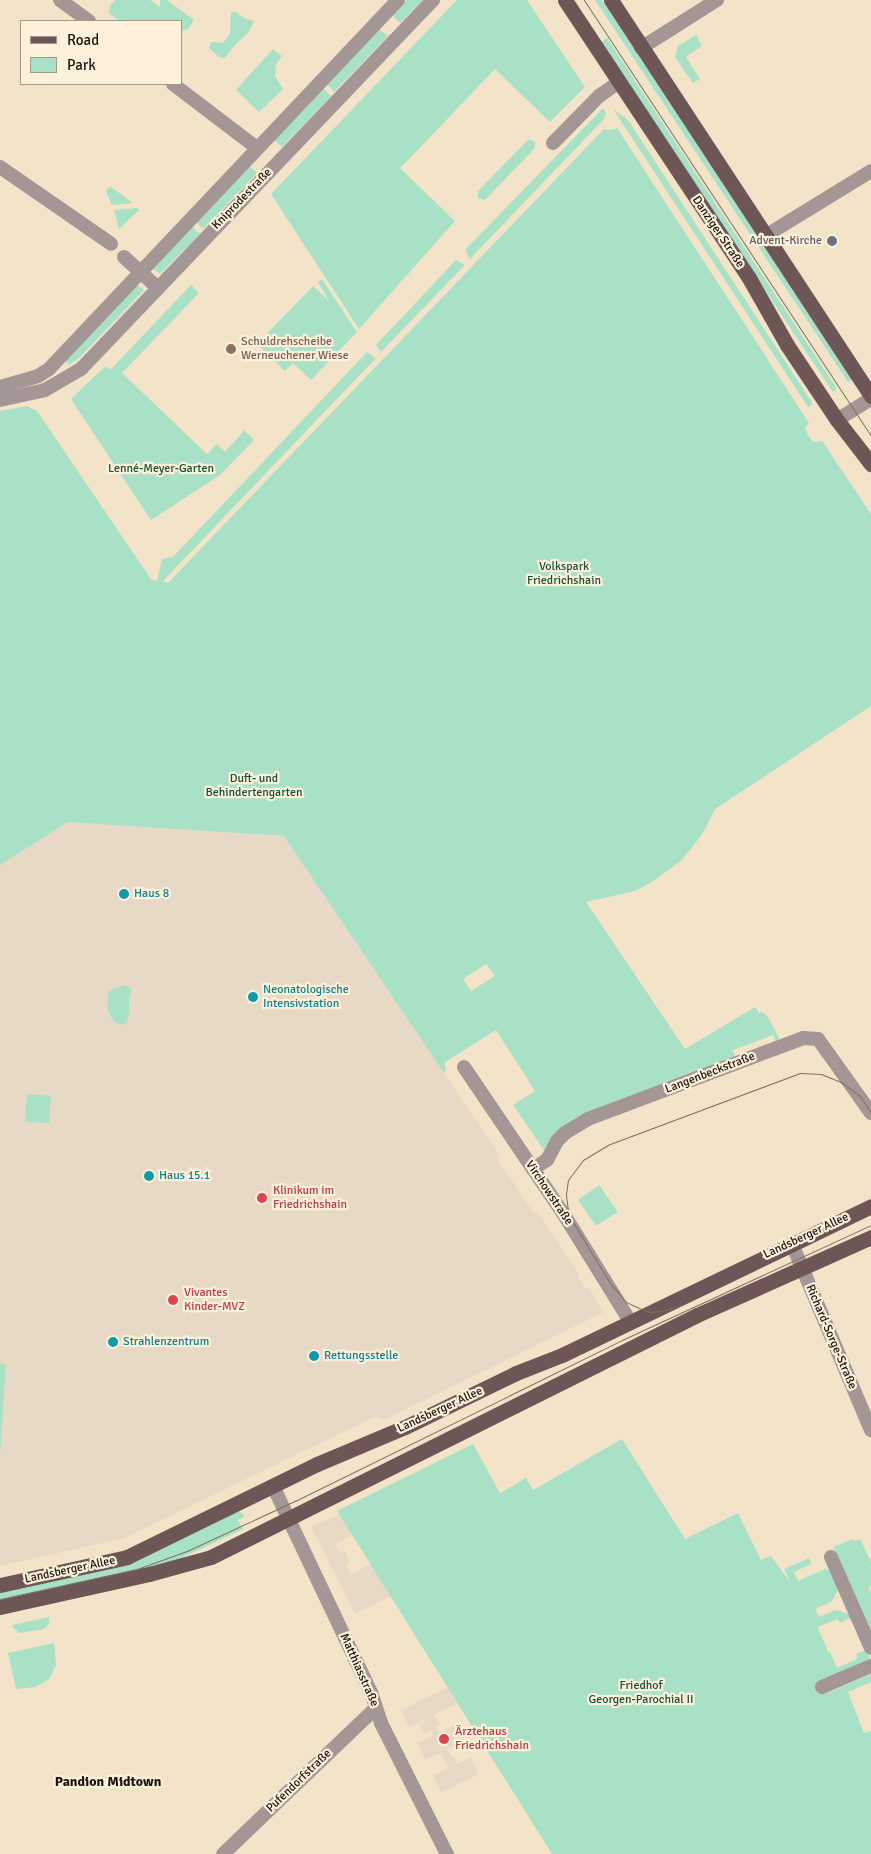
<!DOCTYPE html>
<meta charset="utf-8">
<style>
body{margin:0}
#map{position:relative;width:871px;height:1854px;overflow:hidden;background:#f3e4c9;font-family:Signika,sans-serif}
div>[style]{position:absolute}
[style*='--x']{left:calc(var(--x)*1px);top:calc(var(--y)*1px);width:calc(var(--w)*1px);rotate:calc(var(--a)*1deg)}
.medical>*{inset:0;background:#e8d9c6}
.green>*{inset:0;background:#a8e1c5}
.minor>*{height:14px;margin:-7px;padding:0 7px;transform-origin:7px;border-radius:7px;background:#a59696}
.major>*{height:15px;margin:-7.5px;padding:0 7.5px;transform-origin:7.5px;border-radius:7.5px;background:#6e5656}
.tram>*{height:1px;margin:-0.5px;padding:0 0.5px;transform-origin:0.5px;border-radius:0.5px;background:#7c7261}
.dots>*{width:14px;height:14px;translate:-50% -50%;box-sizing:border-box;border:2px solid #fdf1dc;border-radius:50%}
span{translate:-50% -50%;white-space:nowrap;text-align:center;line-height:1.15;-webkit-text-stroke:4.5px #fdf1dc;paint-order:stroke}
.street-label{font-size:12px;color:#1a140b}
.worship-label{font-size:12px;color:#5b616d}
.right{translate:-100% -50%;text-align:right}
.education-label{font-size:12px;color:#785e54}
.left{translate:0 -50%;text-align:left}
.park-label{font-size:12px;color:#164f39}
.culture-label{font-size:12px;color:#0d838f}
.health-label{font-size:12px;color:#be3a42}
.neighbourhood-label{font-size:14px;color:#1a140b;font-weight:700}
.legend{position:absolute;left:20px;top:20px;width:162px;height:65px;box-sizing:border-box;background:#fdf1dc;border:1px solid #a29988;margin:0;padding:6px 9px;list-style:none;font-size:15px;color:#1a140b}
.legend li{display:flex;align-items:center;gap:10px;height:25px}
.legend b{width:25px;border:1px solid #a29988}
</style>
<div id="map">
<div class="medical">
<div style="clip-path:polygon(68px 822px,284px 836px,499px 1154px,496px 1157px,534px 1213px,537px 1211px,579px 1274px,577px 1276px,586px 1289px,589px 1288px,604px 1312px,409px 1408px,383px 1420px,376px 1416px,125px 1538px,0 1566px,0 1456px,6px 1364px,0 1363px,0 865px)"></div>
<div style="clip-path:polygon(339px 1514px,353px 1535px,335px 1544px,340px 1553px,345px 1551px,350px 1562px,346px 1565px,351px 1574px,371px 1564px,391px 1596px,355px 1614px,311px 1527px)"></div>
<div style="clip-path:polygon(448px 1687px,457px 1703px,434px 1715px,440px 1724px,436px 1727px,438px 1733px,455px 1725px,463px 1741px,447px 1749px,453px 1758px,455px 1757px,457px 1761px,455px 1765px,471px 1757px,479px 1774px,441px 1793px,433px 1776px,448px 1768px,441px 1753px,425px 1760px,417px 1743px,433px 1736px,431px 1731px,425px 1734px,419px 1725px,425px 1720px,409px 1727px,401px 1710px)"></div>
</div>
<div class="green">
<div style="clip-path:polygon(115px 0,150px 0,160px 7px,160px 0,167px 0,194px 20px,188px 29px,181px 31px,181px 21px,119px 21px,109px 13px,110px 6px)"></div>
<div style="clip-path:polygon(407px 0,423px 0,400px 23px,392px 15px)"></div>
<div style="clip-path:polygon(457px 0,527px 0,585px 87px,550px 122px,495px 69px,410px 158px,400px 168px,455px 221px,359px 329px,271px 194px)"></div>
<div style="clip-path:polygon(595px 0,602px 0,854px 379px,848px 382px)"></div>
<div style="clip-path:polygon(231px 12px,236px 12px,244px 18px,254px 21px,248px 33px,235px 45px,225px 58px,219px 57px,209px 48px,211px 42px,223px 43px,230px 34px)"></div>
<div style="clip-path:polygon(379px 29px,388px 36px,334px 92px,326px 83px)"></div>
<div style="clip-path:polygon(696px 35px,702px 46px,686px 57px,700px 79px,693px 83px,675px 57px,678px 46px)"></div>
<div style="clip-path:polygon(607px 38px,837px 389px,833px 392px,600px 43px)"></div>
<div style="clip-path:polygon(273px 49px,282px 56px,276px 64px,275px 76px,283px 89px,259px 112px,236px 90px)"></div>
<div style="clip-path:polygon(322px 87px,331px 96px,282px 147px,273px 139px)"></div>
<div style="clip-path:polygon(603px 108px,606px 113px,604px 119px,470px 259px,465px 250px)"></div>
<div style="clip-path:polygon(613px 109px,628px 120px,813px 404px,808px 407px)"></div>
<div style="clip-path:polygon(evenodd,617px 128px,809px 423px,805px 428px,809px 437px,814px 442px,822px 441px,871px 514px,871px 706px,715px 809px,703px 833px,682px 860px,652px 882px,635px 891px,586px 902px,685px 1049px,755px 1007px,759px 1013px,762px 1012px,768px 1017px,781px 1042px,777px 1044px,773px 1035px,733px 1050px,736px 1060px,548px 1144px,544px 1150px,513px 1105px,535px 1091px,496px 1030px,444px 1063px,446px 1069px,444px 1073px,284px 836px,68px 822px,0 865px,0 411px,27px 406px,37px 411px,151px 579px,157px 581px,162px 559px,173px 557px,367px 352px,376px 358px,163px 581px,168px 583px,604px 129px,611px 130px,617px 128px,486px 964px,495px 976px,471px 991px,463px 979px,486px 964px)"></div>
<div style="clip-path:polygon(529px 139px,535px 142px,535px 148px,485px 200px,478px 198px,478px 191px)"></div>
<div style="clip-path:polygon(248px 165px,257px 173px,203px 229px,195px 221px)"></div>
<div style="clip-path:polygon(109px 187px,111px 187px,133px 203px,112px 205px,106px 191px)"></div>
<div style="clip-path:polygon(137px 208px,139px 210px,119px 229px,114px 210px)"></div>
<div style="clip-path:polygon(190px 225px,200px 234px,160px 274px,151px 267px)"></div>
<div style="clip-path:polygon(456px 260px,465px 265px,381px 352px,376px 345px)"></div>
<div style="clip-path:polygon(322px 279px,357px 332px,311px 380px,293px 363px,285px 371px,257px 344px,313px 286px,329px 301px,318px 282px)"></div>
<div style="clip-path:polygon(135px 283px,144px 290px,80px 357px,69px 365px,63px 358px)"></div>
<div style="clip-path:polygon(191px 285px,199px 293px,122px 373px,207px 454px,217px 444px,225px 452px,243px 432px,243px 429px,254px 440px,220px 475px,151px 520px,71px 399px,100px 371px,106px 366px,110px 370px)"></div>
<div style="clip-path:polygon(125px 985px,131px 988px,131px 993px,129px 999px,129px 1013px,127px 1022px,122px 1025px,114px 1022px,107px 1008px,108px 994px,109px 991px)"></div>
<div style="clip-path:polygon(27px 1094px,51px 1096px,49px 1123px,25px 1122px)"></div>
<div style="clip-path:polygon(599px 1185px,618px 1212px,596px 1226px,578px 1200px)"></div>
<div style="clip-path:polygon(0 1363px,6px 1364px,0 1456px)"></div>
<div style="clip-path:polygon(622px 1439px,685px 1539px,738px 1513px,761px 1560px,771px 1556px,790px 1582px,784px 1569px,809px 1558px,811px 1564px,794px 1572px,798px 1581px,825px 1569px,831px 1571px,839px 1588px,832px 1601px,815px 1609px,819px 1617px,836px 1610px,850px 1614px,852px 1617px,840px 1623px,838px 1619px,818px 1627px,828px 1652px,830px 1652px,837px 1668px,857px 1659px,856px 1654px,866px 1650px,870px 1660px,820px 1683px,825px 1694px,871px 1674px,871px 1682px,848px 1692px,864px 1733px,871px 1731px,871px 1854px,552px 1854px,337px 1511px,473px 1444px,500px 1493px,526px 1478px,533px 1490px)"></div>
<div style="clip-path:polygon(234px 1511px,239px 1511px,245px 1516px,238px 1520px,243px 1529px,177px 1560px,0 1602px,0 1591px,123px 1564px)"></div>
<div style="clip-path:polygon(853px 1539px,854px 1541px,860px 1539px,871px 1562px,871px 1586px,868px 1588px,871px 1591px,871px 1634px,833px 1547px)"></div>
<div style="clip-path:polygon(49px 1617px,49px 1624px,44px 1629px,20px 1633px,13px 1628px,12px 1625px)"></div>
<div style="clip-path:polygon(54px 1643px,56px 1665px,49px 1679px,36px 1687px,16px 1689px,8px 1653px)"></div>
</div>
<div class="minor">
<div style="--x:60;--y:0;--w:36;--a:36"></div>
<div style="--x:641;--y:48;--w:90;--a:-32.3"></div>
<div style="--x:173;--y:84;--w:106;--a:37.3"></div>
<div style="--x:553;--y:143;--w:66;--a:-45.6"></div>
<div style="--x:599;--y:96;--w:24;--a:-35"></div>
<div style="--x:0;--y:167;--w:135;--a:34.7"></div>
<div style="--x:765;--y:236;--w:124;--a:-31.5"></div>
<div style="--x:124;--y:257;--w:46;--a:42.4"></div>
<div style="--x:0;--y:387;--w:40;--a:-16"></div>
<div style="--x:38;--y:376;--w:13;--a:-32"></div>
<div style="--x:49;--y:369;--w:508;--a:-46.6"></div>
<div style="--x:0;--y:400;--w:46;--a:-12.5"></div>
<div style="--x:45;--y:390;--w:42;--a:-30.3"></div>
<div style="--x:81;--y:369;--w:510;--a:-46.35"></div>
<div style="--x:837;--y:420;--w:40;--a:-32"></div>
<div style="--x:464;--y:1067;--w:176;--a:55.9"></div>
<div style="--x:563;--y:1213;--w:127;--a:58.2"></div>
<div style="--x:533;--y:1169;--w:17;--a:-33"></div>
<div style="--x:547;--y:1160;--w:21;--a:-62"></div>
<div style="--x:557;--y:1141;--w:11;--a:-45"></div>
<div style="--x:565;--y:1133;--w:27;--a:-31"></div>
<div style="--x:588;--y:1119;--w:230;--a:-20.6"></div>
<div style="--x:803;--y:1038;--w:15;--a:4"></div>
<div style="--x:818;--y:1039;--w:91;--a:54.4"></div>
<div style="--x:792;--y:1244;--w:202;--a:67"></div>
<div style="--x:273;--y:1486;--w:228;--a:64.6"></div>
<div style="--x:371;--y:1692;--w:33;--a:72"></div>
<div style="--x:381;--y:1723;--w:147;--a:63.3"></div>
<div style="--x:831;--y:1557;--w:99;--a:66.3"></div>
<div style="--x:822;--y:1687;--w:53;--a:-23.2"></div>
<div style="--x:223;--y:1854;--w:211;--a:-43.7"></div>
</div>
<div class="major">
<div style="--x:565;--y:0;--w:333;--a:56.5"></div>
<div style="--x:749;--y:278;--w:77;--a:60.4"></div>
<div style="--x:787;--y:345;--w:90;--a:56.3"></div>
<div style="--x:837;--y:420;--w:56;--a:52.3"></div>
<div style="--x:611;--y:0;--w:474;--a:56.7"></div>
<div style="--x:0;--y:1585;--w:130;--a:-12.4"></div>
<div style="--x:127;--y:1557;--w:212;--a:-26.1"></div>
<div style="--x:317;--y:1464;--w:95;--a:-22.8"></div>
<div style="--x:405;--y:1427;--w:123;--a:-25.9"></div>
<div style="--x:516;--y:1373;--w:49;--a:-21.4"></div>
<div style="--x:562;--y:1355;--w:343;--a:-25.7"></div>
<div style="--x:0;--y:1607;--w:153;--a:-12.5"></div>
<div style="--x:149;--y:1574;--w:64;--a:-15.3"></div>
<div style="--x:211;--y:1557;--w:543;--a:-26.47"></div>
<div style="--x:697;--y:1315;--w:191;--a:-24.1"></div>
</div>
<div class="tram">
<div style="--x:584;--y:0;--w:522;--a:56.64"></div>
<div style="--x:682;--y:1305;--w:21;--a:163"></div>
<div style="--x:662;--y:1311;--w:12;--a:175"></div>
<div style="--x:650;--y:1312;--w:12;--a:-160"></div>
<div style="--x:639;--y:1308;--w:14;--a:-155"></div>
<div style="--x:626;--y:1302;--w:25;--a:-130"></div>
<div style="--x:610;--y:1283;--w:69;--a:-121.4"></div>
<div style="--x:574;--y:1224;--w:14;--a:-115"></div>
<div style="--x:568;--y:1211;--w:17;--a:-97"></div>
<div style="--x:566;--y:1194;--w:14;--a:-82"></div>
<div style="--x:568;--y:1180;--w:25;--a:-53"></div>
<div style="--x:583;--y:1160;--w:31;--a:-31"></div>
<div style="--x:610;--y:1144;--w:203;--a:-20.5"></div>
<div style="--x:800;--y:1073;--w:21;--a:3"></div>
<div style="--x:821;--y:1074;--w:22;--a:22"></div>
<div style="--x:841;--y:1082;--w:24;--a:36"></div>
<div style="--x:860;--y:1096;--w:20;--a:57"></div>
<div style="--x:0;--y:1599;--w:140;--a:-12.4"></div>
<div style="--x:137;--y:1569;--w:53;--a:-19.8"></div>
<div style="--x:187;--y:1551;--w:121;--a:-24.9"></div>
<div style="--x:297;--y:1500;--w:362;--a:-26.2"></div>
<div style="--x:622;--y:1340;--w:274;--a:-24.8"></div>
</div>
<div class="dots">
<div style="left:832px;top:241px;background:#6b7280"></div>
<div style="left:231px;top:349px;background:#8d6e63"></div>
<div style="left:124px;top:894px;background:#0f9aa8"></div>
<div style="left:253px;top:997px;background:#0f9aa8"></div>
<div style="left:149px;top:1176px;background:#0f9aa8"></div>
<div style="left:262px;top:1198px;background:#e0444e"></div>
<div style="left:173px;top:1300px;background:#e0444e"></div>
<div style="left:113px;top:1342px;background:#0f9aa8"></div>
<div style="left:314px;top:1356px;background:#0f9aa8"></div>
<div style="left:444px;top:1739px;background:#e0444e"></div>
</div>
<div class="street-label">
<span style="left:242px;top:199px;rotate:-46deg">Kniprodestraße</span>
<span style="left:718px;top:232px;rotate:56deg">Danziger Straße</span>
<span style="left:710px;top:1073px;rotate:-21deg">Langenbeckstraße</span>
<span style="left:549px;top:1193px;rotate:56deg">Virchowstraße</span>
<span style="left:806px;top:1236px;rotate:-25deg">Landsberger Allee</span>
<span style="left:831px;top:1337px;rotate:67deg">Richard-Sorge-Straße</span>
<span style="left:440px;top:1410px;rotate:-25deg">Landsberger Allee</span>
<span style="left:70px;top:1570px;rotate:-12deg">Landsberger Allee</span>
<span style="left:359px;top:1670px;rotate:66deg">Matthiasstraße</span>
<span style="left:299px;top:1781px;rotate:-44deg">Pufendorfstraße</span>
</div>
<div class="worship-label">
<span class="right" style="left:822px;top:241px">Advent-Kirche</span>
</div>
<div class="education-label">
<span class="left" style="left:241px;top:349px">Schuldrehscheibe<br>Werneuchener Wiese</span>
</div>
<div class="park-label">
<span style="left:161px;top:469px">Lenné-Meyer-Garten</span>
<span style="left:564px;top:574px">Volkspark<br>Friedrichshain</span>
<span style="left:254px;top:786px">Duft- und<br>Behindertengarten</span>
<span style="left:641px;top:1693px">Friedhof<br>Georgen-Parochial II</span>
</div>
<div class="culture-label">
<span class="left" style="left:134px;top:894px">Haus 8</span>
<span class="left" style="left:263px;top:997px">Neonatologische<br>Intensivstation</span>
<span class="left" style="left:159px;top:1176px">Haus 15.1</span>
<span class="left" style="left:123px;top:1342px">Strahlenzentrum</span>
<span class="left" style="left:324px;top:1356px">Rettungsstelle</span>
</div>
<div class="health-label">
<span class="left" style="left:273px;top:1198px">Klinikum im<br>Friedrichshain</span>
<span class="left" style="left:184px;top:1300px">Vivantes<br>Kinder-MVZ</span>
<span class="left" style="left:455px;top:1739px">Ärztehaus<br>Friedrichshain</span>
</div>
<div class="neighbourhood-label">
<span style="left:108px;top:1782px">Pandion Midtown</span>
</div>
<ul class="legend">
<li><b style="height:6px;background:#6e5656"></b>Road</li>
<li><b style="height:14px;background:#a8e1c5"></b>Park</li>
</ul>
</div>
